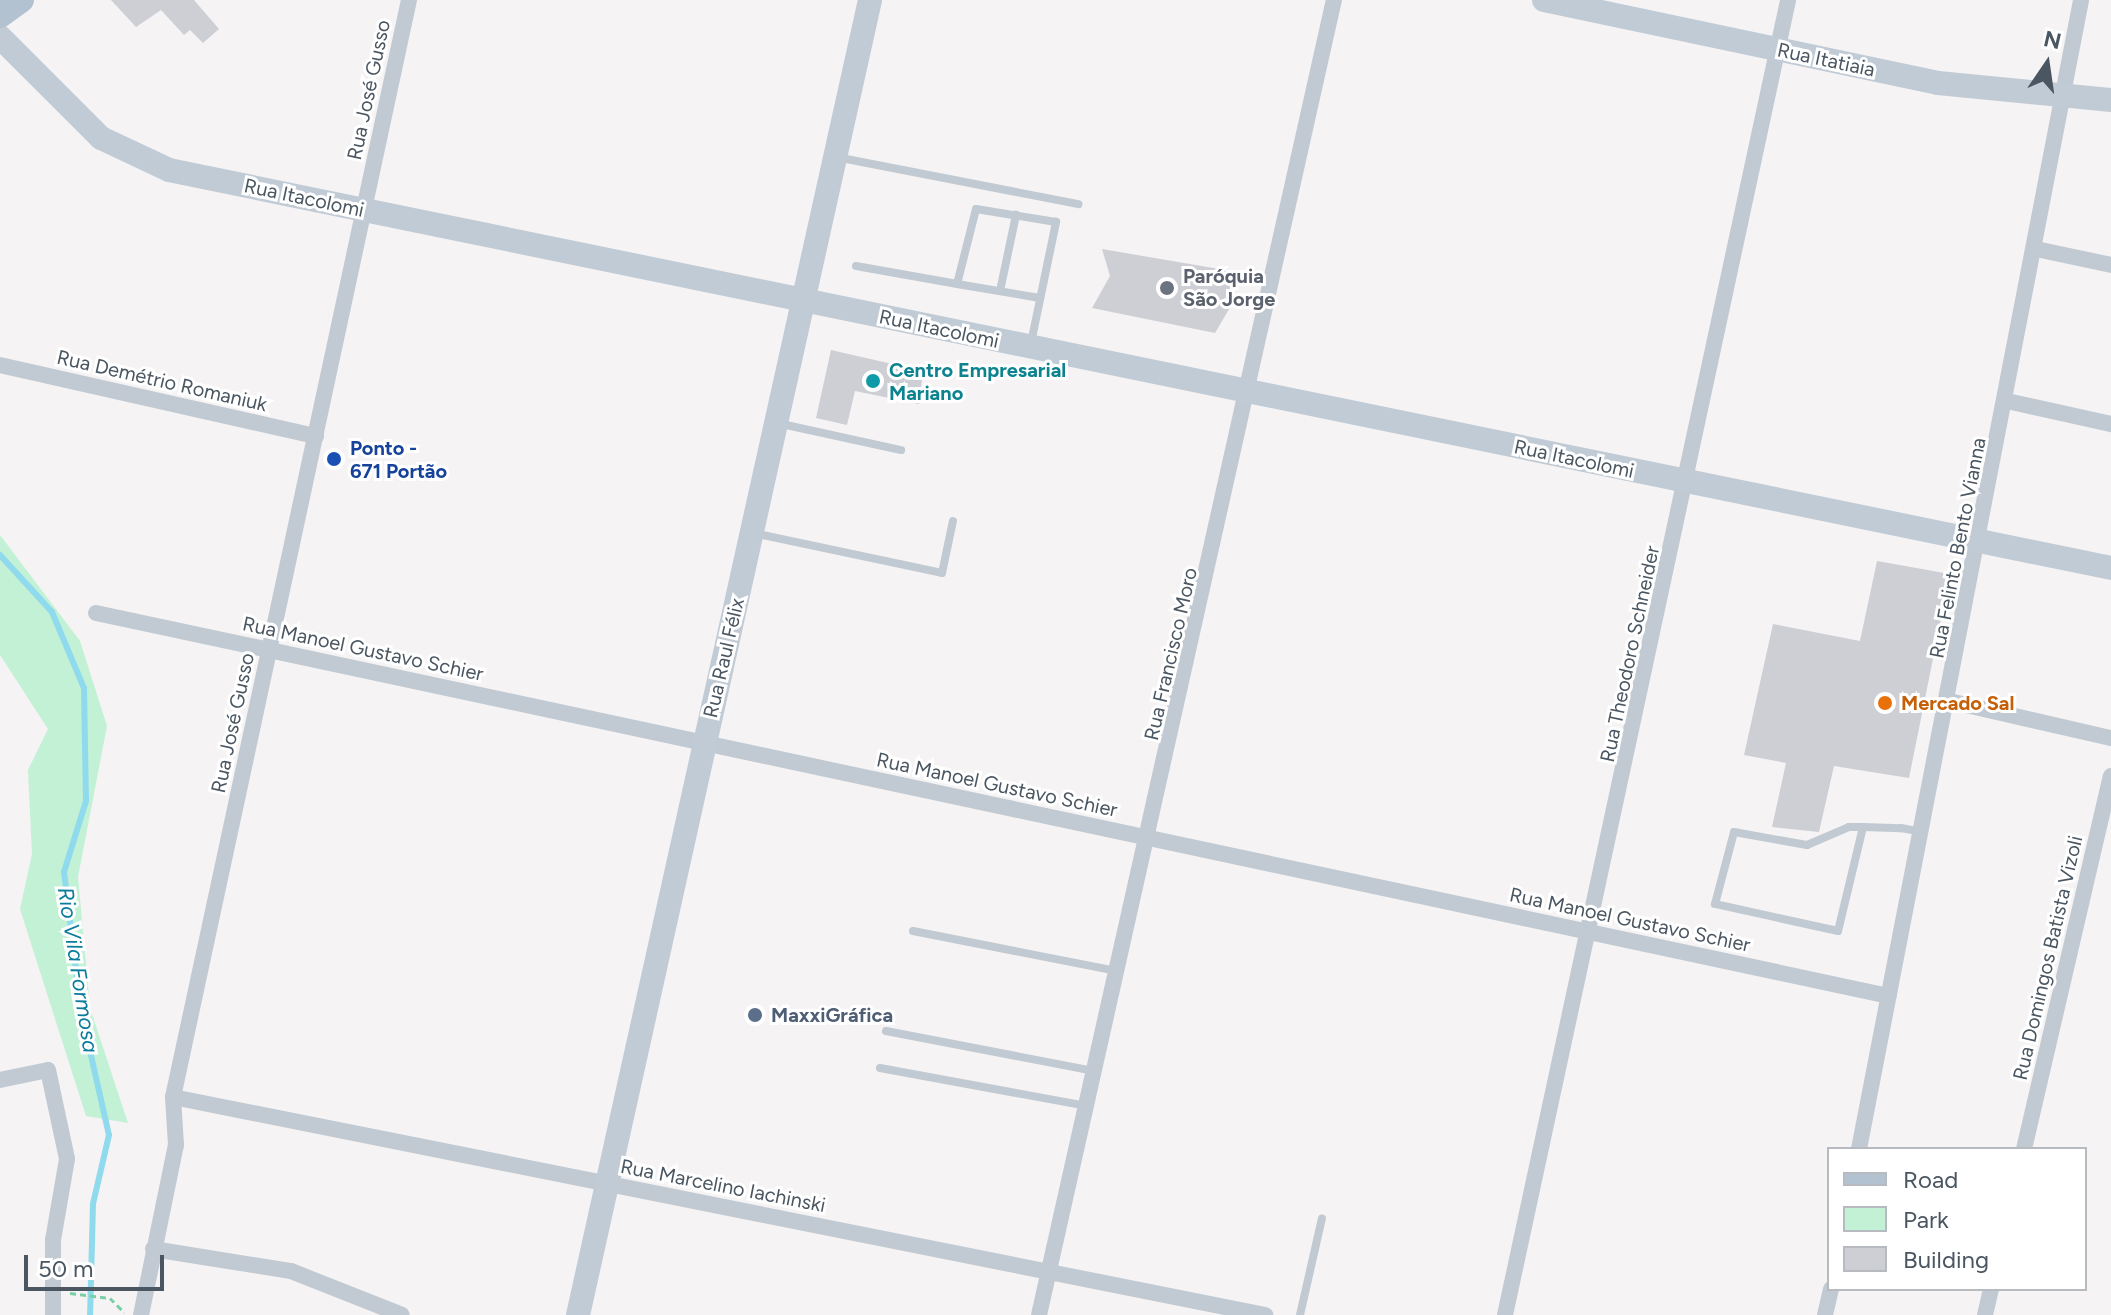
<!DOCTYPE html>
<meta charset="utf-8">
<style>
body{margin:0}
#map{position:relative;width:2111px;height:1315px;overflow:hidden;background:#f5f3f3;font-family:Figtree,sans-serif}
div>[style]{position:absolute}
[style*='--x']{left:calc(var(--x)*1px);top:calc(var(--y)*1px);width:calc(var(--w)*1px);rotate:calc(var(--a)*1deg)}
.green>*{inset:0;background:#c3f1d5}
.stream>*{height:6px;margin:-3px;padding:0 3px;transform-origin:3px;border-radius:3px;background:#90daee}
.building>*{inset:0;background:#cdcfd5}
.path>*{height:3px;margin-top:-1.5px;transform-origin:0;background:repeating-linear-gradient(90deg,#7ad0a6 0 6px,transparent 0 10px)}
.lane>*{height:8px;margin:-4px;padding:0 4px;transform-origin:4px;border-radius:4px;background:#c1cad2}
.street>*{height:16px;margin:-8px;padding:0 8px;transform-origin:8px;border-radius:8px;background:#c1cad2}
.secondary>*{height:24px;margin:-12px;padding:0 12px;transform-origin:12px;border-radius:12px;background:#c1cbd6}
.primary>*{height:26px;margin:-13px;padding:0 13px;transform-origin:13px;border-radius:13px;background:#b3c2d1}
.dots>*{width:22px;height:22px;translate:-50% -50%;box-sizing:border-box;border:4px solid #fff;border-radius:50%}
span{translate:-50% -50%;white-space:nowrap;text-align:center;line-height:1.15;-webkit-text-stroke:6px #fff;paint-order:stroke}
.street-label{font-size:20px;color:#4a5661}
.worship-label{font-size:20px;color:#5b616d;font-weight:700}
.left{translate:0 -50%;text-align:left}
.culture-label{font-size:20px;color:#0d838f;font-weight:700}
.transit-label{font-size:20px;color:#164399;font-weight:700}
.food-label{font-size:20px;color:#c56008;font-weight:700}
.service-label{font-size:20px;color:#4e5e75;font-weight:700}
.water-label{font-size:22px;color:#0c7c9b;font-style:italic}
.legend{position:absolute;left:1827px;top:1147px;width:260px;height:144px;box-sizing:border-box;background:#fff;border:2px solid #b7bbc0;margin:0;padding:10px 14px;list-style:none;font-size:24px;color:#4a5661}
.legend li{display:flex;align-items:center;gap:16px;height:40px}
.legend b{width:40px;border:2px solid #b7bbc0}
.north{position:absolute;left:2007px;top:24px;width:80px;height:80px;-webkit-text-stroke:6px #fff;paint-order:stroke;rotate:13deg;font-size:22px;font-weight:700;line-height:32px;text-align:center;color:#4a5661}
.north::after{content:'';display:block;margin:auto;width:28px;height:36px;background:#4a5661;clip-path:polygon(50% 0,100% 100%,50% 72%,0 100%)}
.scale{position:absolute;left:24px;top:1255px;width:140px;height:36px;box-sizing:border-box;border:4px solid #4a5661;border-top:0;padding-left:10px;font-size:24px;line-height:28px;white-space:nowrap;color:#4a5661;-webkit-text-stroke:6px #fff;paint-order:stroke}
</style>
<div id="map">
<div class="green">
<div style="clip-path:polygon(0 535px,80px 641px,107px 726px,78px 877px,90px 1008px,128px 1123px,86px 1116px,20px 909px,32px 854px,28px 770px,48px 729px,0 655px)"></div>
</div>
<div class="stream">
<div style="--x:0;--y:555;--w:77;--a:47.6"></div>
<div style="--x:52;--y:612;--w:82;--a:67.2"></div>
<div style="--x:84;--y:688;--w:113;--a:89"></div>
<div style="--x:86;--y:801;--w:74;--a:107.2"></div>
<div style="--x:64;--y:872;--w:140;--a:83"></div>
<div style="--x:81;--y:1011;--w:127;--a:77.3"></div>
<div style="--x:109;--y:1135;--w:71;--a:103.1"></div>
<div style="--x:93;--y:1204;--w:111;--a:91.5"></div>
</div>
<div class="building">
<div style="clip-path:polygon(111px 0,194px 0,219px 29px,203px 43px,190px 30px,184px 35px,161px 10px,136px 27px)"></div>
<div style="clip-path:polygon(1102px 249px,1225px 270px,1235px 299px,1215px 333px,1092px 308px,1110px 276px)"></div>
<div style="clip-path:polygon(831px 350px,923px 371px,919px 404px,855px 391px,847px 425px,816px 418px)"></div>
<div style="clip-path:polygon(1877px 561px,1950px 574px,1909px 778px,1834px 766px,1819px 832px,1772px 827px,1786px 763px,1744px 755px,1773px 624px,1860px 641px)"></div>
</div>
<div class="path">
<div style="--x:70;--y:1293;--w:40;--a:7.1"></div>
<div style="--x:110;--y:1298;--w:20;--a:45"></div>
</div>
<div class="lane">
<div style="--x:836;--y:157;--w:247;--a:11"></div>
<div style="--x:856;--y:266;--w:103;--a:10.1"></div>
<div style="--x:1000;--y:291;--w:78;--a:-78.1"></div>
<div style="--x:1031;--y:343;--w:124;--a:-78.3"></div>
<div style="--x:1056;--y:222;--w:81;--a:-170.8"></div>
<div style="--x:976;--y:209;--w:77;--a:104.2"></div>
<div style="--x:957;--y:284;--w:84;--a:9.6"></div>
<div style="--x:777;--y:423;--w:127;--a:12.3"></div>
<div style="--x:753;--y:533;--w:193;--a:11.9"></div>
<div style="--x:942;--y:573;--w:53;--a:-78.1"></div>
<div style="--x:1863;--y:827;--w:107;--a:103.5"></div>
<div style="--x:1838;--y:931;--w:126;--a:-167.6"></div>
<div style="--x:1715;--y:904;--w:74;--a:-75.2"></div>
<div style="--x:1734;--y:832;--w:74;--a:10.1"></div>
<div style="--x:1807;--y:845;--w:46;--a:-23.2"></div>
<div style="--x:1849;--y:827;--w:14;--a:0"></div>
<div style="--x:1863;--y:827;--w:38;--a:2"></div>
<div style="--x:1901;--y:828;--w:22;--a:10"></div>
<div style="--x:913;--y:931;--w:207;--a:11.1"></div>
<div style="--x:886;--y:1031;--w:211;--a:10.9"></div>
<div style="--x:880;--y:1068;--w:210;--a:10.4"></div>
<div style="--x:1300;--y:1315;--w:99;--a:-77.2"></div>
</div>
<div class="street">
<div style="--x:2036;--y:249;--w:77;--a:12"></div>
<div style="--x:0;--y:365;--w:324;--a:12.7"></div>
<div style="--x:2007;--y:401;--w:107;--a:12.5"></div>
<div style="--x:96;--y:613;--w:1833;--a:12.06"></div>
<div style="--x:1949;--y:701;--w:166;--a:12.9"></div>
<div style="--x:0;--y:1080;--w:49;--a:-11.8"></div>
<div style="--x:48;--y:1070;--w:91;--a:77.9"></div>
<div style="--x:67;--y:1159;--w:82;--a:99.8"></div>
<div style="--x:53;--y:1240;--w:75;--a:90"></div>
<div style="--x:173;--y:1097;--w:1114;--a:11.29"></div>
<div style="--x:1859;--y:1149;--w:1170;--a:-79.06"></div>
<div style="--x:2024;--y:1149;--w:383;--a:-76.9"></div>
<div style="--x:153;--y:1249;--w:140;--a:9.1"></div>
<div style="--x:291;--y:1271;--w:119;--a:21.6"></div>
<div style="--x:141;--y:1315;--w:174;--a:-78.4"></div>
<div style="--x:176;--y:1145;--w:48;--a:-93.6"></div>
<div style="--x:173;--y:1097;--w:1122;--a:-77.86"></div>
<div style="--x:1039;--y:1315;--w:1348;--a:-77.36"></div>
<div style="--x:1505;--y:1315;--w:1345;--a:-77.85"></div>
<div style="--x:1825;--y:1315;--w:27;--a:-77"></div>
<div style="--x:1985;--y:1315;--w:27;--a:-77"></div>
</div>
<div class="secondary">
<div style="--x:1544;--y:0;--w:403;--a:11.9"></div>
<div style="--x:1938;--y:83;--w:174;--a:5.6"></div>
<div style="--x:0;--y:37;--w:143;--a:45"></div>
<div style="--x:101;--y:138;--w:75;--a:25.2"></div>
<div style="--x:169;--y:170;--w:1982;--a:11.58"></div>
<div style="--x:578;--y:1315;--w:1347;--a:-77.48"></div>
</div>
<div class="primary">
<div style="--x:0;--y:15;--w:26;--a:-36"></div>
</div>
<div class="dots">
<div style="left:1167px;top:288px;background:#6b7280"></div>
<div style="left:873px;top:381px;background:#0f9aa8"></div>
<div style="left:334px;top:459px;background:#1a4fb4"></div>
<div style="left:1885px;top:703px;background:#e8710a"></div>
<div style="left:755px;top:1015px;background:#5c6f8a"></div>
</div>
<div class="street-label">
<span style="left:1826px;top:60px;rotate:12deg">Rua Itatiaia</span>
<span style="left:369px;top:90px;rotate:-78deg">Rua José Gusso</span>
<span style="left:304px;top:198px;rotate:12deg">Rua Itacolomi</span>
<span style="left:939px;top:329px;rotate:12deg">Rua Itacolomi</span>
<span style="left:162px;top:381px;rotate:13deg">Rua Demétrio Romaniuk</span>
<span style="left:1574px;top:459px;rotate:12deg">Rua Itacolomi</span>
<span style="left:1958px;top:548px;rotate:-79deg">Rua Felinto Bento Vianna</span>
<span style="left:363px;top:649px;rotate:12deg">Rua Manoel Gustavo Schier</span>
<span style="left:1171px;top:654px;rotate:-77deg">Rua Francisco Moro</span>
<span style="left:1630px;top:654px;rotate:-78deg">Rua Theodoro Schneider</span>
<span style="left:724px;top:658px;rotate:-77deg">Rua Raul Félix</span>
<span style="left:233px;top:723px;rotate:-78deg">Rua José Gusso</span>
<span style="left:997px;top:785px;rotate:12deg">Rua Manoel Gustavo Schier</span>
<span style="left:1630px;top:920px;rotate:12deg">Rua Manoel Gustavo Schier</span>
<span style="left:2048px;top:958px;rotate:-77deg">Rua Domingos Batista Vizoli</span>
<span style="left:723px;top:1186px;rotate:11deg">Rua Marcelino Iachinski</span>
</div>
<div class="worship-label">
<span class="left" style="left:1183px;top:288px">Paróquia<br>São Jorge</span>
</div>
<div class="culture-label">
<span class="left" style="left:889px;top:382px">Centro Empresarial<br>Mariano</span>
</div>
<div class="transit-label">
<span class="left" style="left:350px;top:460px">Ponto -<br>671 Portão</span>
</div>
<div class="food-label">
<span class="left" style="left:1901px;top:703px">Mercado Sal</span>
</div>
<div class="service-label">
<span class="left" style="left:771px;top:1015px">MaxxiGráfica</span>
</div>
<div class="water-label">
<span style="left:78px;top:970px;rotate:81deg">Rio Vila Formosa</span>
</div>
<ul class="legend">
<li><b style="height:10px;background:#b3c2d1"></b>Road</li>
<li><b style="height:22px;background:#c3f1d5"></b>Park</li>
<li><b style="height:22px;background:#cdcfd5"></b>Building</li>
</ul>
<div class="north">N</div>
<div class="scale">50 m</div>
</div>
